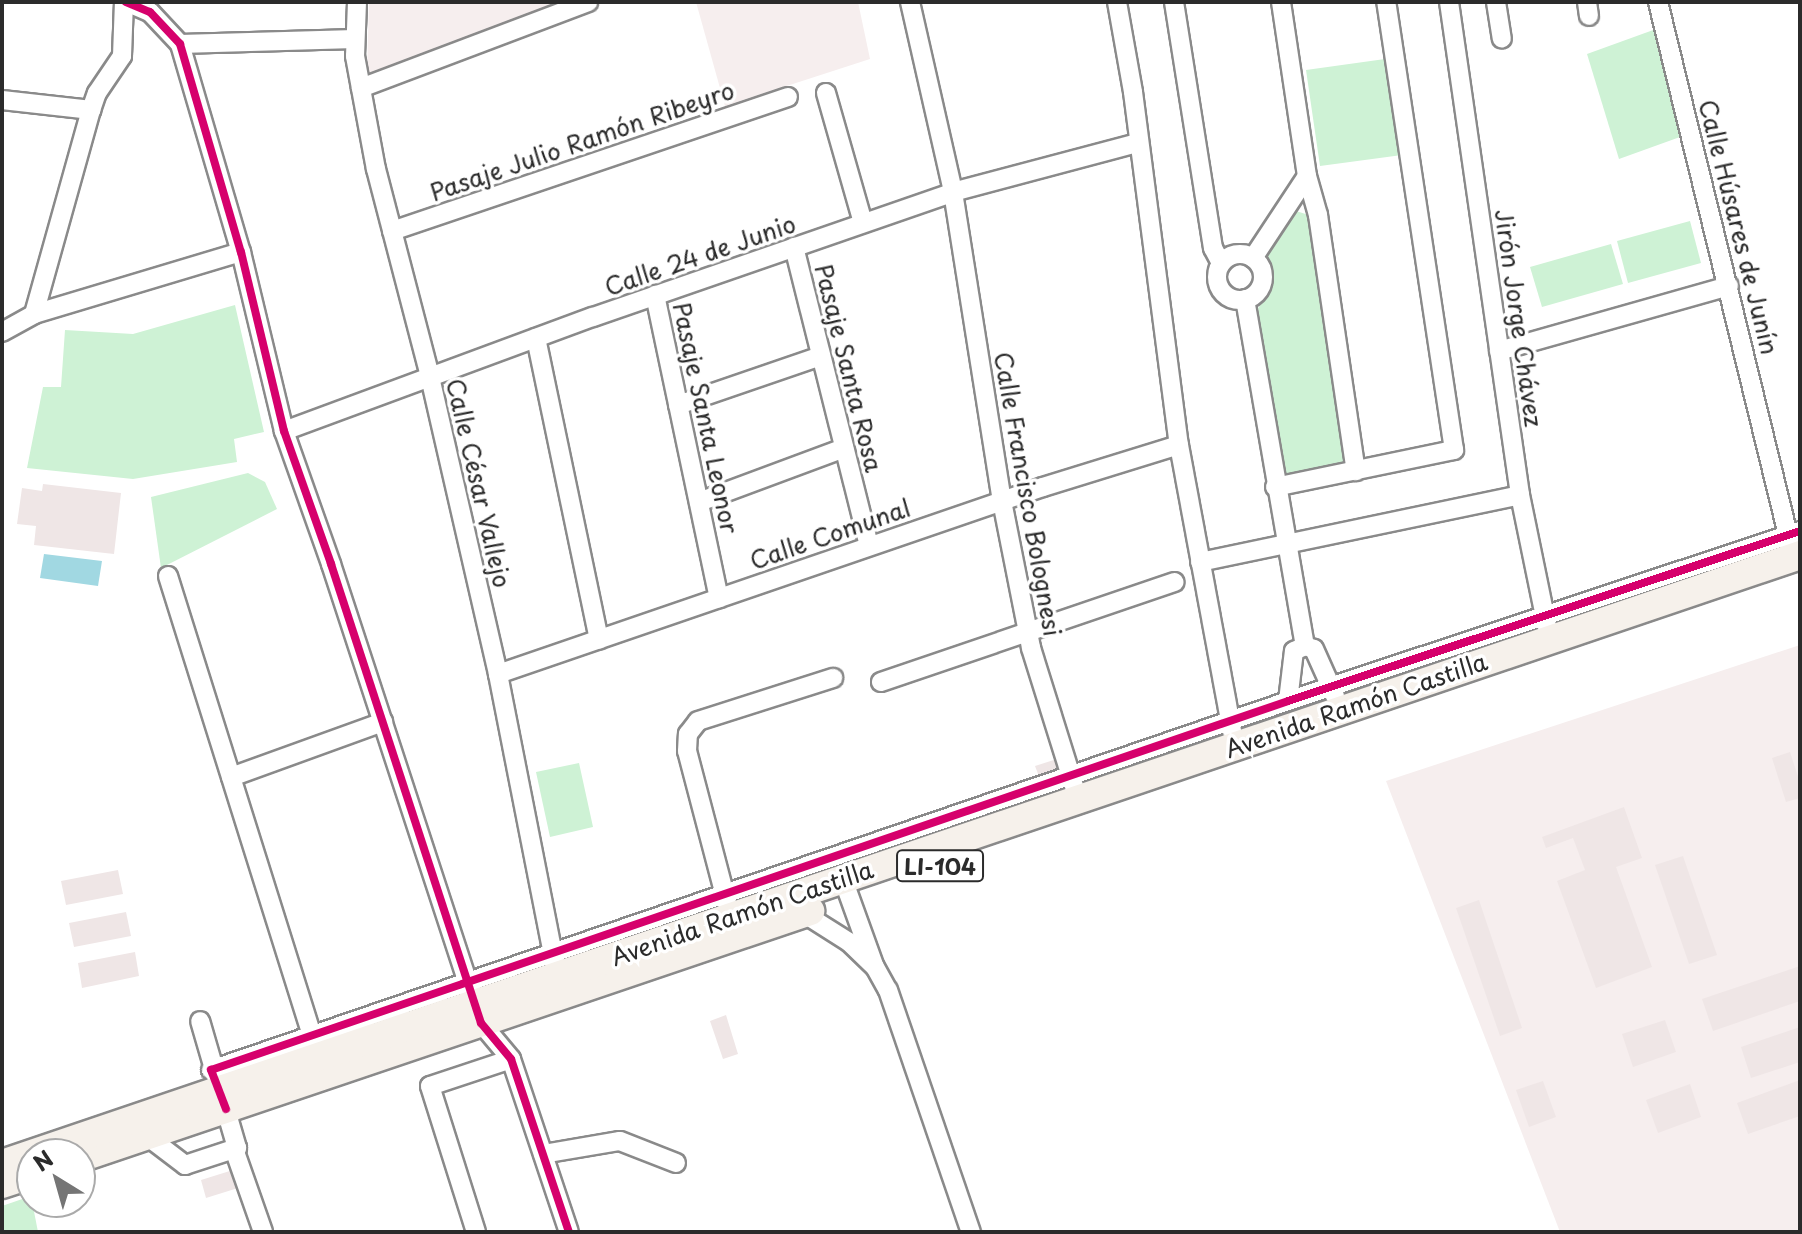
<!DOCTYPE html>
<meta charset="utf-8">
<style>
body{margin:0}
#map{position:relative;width:1802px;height:1234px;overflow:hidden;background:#fff;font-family:"Playpen Sans",sans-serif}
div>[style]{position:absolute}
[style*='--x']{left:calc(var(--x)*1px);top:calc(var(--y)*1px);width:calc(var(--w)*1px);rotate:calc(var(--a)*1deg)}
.built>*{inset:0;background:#f6eeee}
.green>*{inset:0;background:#cef2d5}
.water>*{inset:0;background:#a1d8e2}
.building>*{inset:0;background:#efe6e6}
.roads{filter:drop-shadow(2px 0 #8a8a8a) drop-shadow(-2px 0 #8a8a8a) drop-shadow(0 2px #8a8a8a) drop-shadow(0 -2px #8a8a8a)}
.minor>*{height:18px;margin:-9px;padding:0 9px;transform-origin:9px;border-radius:9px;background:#fff}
.minor>.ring{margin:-9px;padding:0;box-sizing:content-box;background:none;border:18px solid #fff;border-radius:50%}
.highway>*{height:28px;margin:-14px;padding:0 14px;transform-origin:14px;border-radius:14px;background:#f6f1eb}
.cycleway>*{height:8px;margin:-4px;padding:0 4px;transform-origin:4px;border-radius:4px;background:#d6006c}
span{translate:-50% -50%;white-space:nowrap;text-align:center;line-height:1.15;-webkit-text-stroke:7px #fff;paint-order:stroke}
.shield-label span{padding:2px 6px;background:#fff;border:2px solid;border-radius:6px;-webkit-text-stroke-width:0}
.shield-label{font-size:22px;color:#2b2b2b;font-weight:700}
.street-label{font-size:24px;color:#2b2b2b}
.frame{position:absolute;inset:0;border:4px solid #2b2b2b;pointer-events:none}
.north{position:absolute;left:16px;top:1138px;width:80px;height:80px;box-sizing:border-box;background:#fff;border:2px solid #aaa;border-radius:50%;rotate:323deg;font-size:22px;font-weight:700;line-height:32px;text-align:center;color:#2b2b2b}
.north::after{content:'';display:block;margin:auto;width:28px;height:36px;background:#757575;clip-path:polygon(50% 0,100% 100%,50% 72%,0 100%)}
</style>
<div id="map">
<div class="built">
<div style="clip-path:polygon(369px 2px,566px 2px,367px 74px)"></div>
<div style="clip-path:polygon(696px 2px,858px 2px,870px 59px,725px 106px)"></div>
<div style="clip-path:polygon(1800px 645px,1800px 1232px,1560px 1232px,1386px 781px)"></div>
</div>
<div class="green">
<div style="clip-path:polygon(1656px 29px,1680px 137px,1619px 159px,1587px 54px)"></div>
<div style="clip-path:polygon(1385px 59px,1402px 155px,1320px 166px,1306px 70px)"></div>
<div style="clip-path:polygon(1296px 211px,1312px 216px,1349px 461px,1343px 468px,1283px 478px,1256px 311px,1266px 297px,1263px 259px)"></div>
<div style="clip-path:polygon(1690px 221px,1701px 263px,1628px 283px,1617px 241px)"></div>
<div style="clip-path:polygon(1611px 244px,1623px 284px,1542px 307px,1530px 267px)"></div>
<div style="clip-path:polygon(235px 305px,264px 432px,234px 439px,237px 462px,133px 479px,27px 468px,43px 387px,61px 387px,65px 330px,133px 334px)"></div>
<div style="clip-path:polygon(248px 473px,265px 482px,277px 509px,161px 568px,151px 497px)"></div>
<div style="clip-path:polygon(579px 763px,593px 827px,550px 837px,536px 772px)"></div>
<div style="clip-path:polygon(31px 1196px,38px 1232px,2px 1232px,2px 1206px)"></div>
</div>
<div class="water">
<div style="clip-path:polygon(44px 554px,102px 561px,98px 586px,40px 578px)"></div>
</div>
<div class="building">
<div style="clip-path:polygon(43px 484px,121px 493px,114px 554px,34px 545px,36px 526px,17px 524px,22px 488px,42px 491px)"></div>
<div style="clip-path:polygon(1790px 752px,1800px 783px,1800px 798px,1786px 802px,1772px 758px)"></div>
<div style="clip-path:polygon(1060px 758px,1064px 772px,1040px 779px,1035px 766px)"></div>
<div style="clip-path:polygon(1624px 807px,1642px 858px,1616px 867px,1652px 967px,1596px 988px,1557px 881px,1585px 870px,1573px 838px,1546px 848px,1542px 837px)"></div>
<div style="clip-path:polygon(1683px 856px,1717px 955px,1689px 964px,1655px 865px)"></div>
<div style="clip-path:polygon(118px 870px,123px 894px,66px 905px,61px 881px)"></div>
<div style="clip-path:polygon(1479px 900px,1522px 1028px,1500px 1036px,1456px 908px)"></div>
<div style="clip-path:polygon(126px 912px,131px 936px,74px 947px,69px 923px)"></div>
<div style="clip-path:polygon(135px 952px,139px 976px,82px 988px,78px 963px)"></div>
<div style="clip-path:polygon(1800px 966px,1800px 1001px,1713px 1031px,1702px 999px)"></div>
<div style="clip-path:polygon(726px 1015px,738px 1054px,723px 1059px,710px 1021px)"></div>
<div style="clip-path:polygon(1665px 1020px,1676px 1052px,1633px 1067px,1622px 1034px)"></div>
<div style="clip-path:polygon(1800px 1027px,1800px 1062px,1751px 1078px,1741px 1047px)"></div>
<div style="clip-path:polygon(1800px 1080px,1800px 1116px,1748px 1134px,1737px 1103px)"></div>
<div style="clip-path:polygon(1543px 1081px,1556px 1117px,1529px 1127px,1516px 1090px)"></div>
<div style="clip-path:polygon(1690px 1084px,1701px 1117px,1658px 1133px,1646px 1100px)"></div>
<div style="clip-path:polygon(233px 1170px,238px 1188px,206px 1198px,201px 1180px)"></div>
</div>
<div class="roads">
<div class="minor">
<div style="--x:126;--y:2;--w:26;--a:23"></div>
<div style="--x:150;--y:12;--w:44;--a:46.8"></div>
<div style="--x:180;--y:44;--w:217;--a:73.7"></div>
<div style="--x:241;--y:252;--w:184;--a:76.5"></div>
<div style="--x:284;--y:431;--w:141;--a:70.5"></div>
<div style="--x:331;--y:564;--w:483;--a:71.9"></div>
<div style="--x:481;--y:1023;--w:47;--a:50.2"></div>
<div style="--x:511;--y:1059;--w:182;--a:71.5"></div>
<div style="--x:357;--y:2;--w:54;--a:92.1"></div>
<div style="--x:355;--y:56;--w:115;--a:79.5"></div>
<div style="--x:376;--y:169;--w:215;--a:75.4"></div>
<div style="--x:430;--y:377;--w:305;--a:77.1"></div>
<div style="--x:498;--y:674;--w:297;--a:78.9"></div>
<div style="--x:910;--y:2;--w:195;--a:77.2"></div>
<div style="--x:953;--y:192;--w:313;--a:81"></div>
<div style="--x:1002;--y:501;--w:150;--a:78.8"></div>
<div style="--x:1031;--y:648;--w:148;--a:72.7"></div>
<div style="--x:1117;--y:2;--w:91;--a:79.9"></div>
<div style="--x:1133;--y:92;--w:356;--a:82.6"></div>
<div style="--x:1179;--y:445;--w:292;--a:79.5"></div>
<div style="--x:1174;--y:2;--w:249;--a:81"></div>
<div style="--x:1213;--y:248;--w:17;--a:62"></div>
<div style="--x:1281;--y:2;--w:176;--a:81.5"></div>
<div style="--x:1307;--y:176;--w:41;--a:74.2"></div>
<div style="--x:1318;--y:215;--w:259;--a:81.6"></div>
<div style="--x:1449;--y:2;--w:498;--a:81.8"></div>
<div style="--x:1520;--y:495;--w:135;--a:78.4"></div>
<div style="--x:1496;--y:2;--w:37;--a:81"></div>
<div style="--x:1587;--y:2;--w:14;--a:82"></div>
<div style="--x:1658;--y:2;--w:561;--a:76.29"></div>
<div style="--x:180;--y:44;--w:175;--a:-1.6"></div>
<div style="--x:361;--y:88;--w:243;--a:-20.7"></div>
<div style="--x:826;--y:93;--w:135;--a:74.1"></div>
<div style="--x:2;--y:100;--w:90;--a:6.4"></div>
<div style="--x:392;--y:231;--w:418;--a:-18.7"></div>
<div style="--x:794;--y:247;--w:308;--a:75.9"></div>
<div class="ring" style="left:1217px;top:254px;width:28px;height:28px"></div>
<div style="--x:1253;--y:258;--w:98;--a:-56.6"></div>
<div style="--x:655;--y:295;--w:310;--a:78.1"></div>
<div style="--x:1245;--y:299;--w:352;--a:80.2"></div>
<div style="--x:34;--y:314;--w:212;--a:-74.4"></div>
<div style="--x:91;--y:110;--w:18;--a:-71"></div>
<div style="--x:97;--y:93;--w:45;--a:-56"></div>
<div style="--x:122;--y:56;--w:54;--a:-87.9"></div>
<div style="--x:2;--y:332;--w:37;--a:-29"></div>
<div style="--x:34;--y:314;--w:216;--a:-16.7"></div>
<div style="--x:536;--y:338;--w:308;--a:78.2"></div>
<div style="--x:1499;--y:351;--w:239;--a:-15.8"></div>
<div style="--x:678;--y:405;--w:151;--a:-18.9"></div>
<div style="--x:284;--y:431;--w:329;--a:-20.3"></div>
<div style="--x:593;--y:317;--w:381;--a:-19.1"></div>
<div style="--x:953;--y:192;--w:190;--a:-14.9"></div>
<div style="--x:1275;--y:487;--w:183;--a:-11.7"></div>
<div style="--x:1454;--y:450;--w:453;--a:-98.6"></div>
<div style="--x:699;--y:502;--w:155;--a:-20.4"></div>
<div style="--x:1200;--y:562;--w:327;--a:-11.8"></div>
<div style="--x:168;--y:576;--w:492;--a:72.6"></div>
<div style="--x:498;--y:674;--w:576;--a:-18.94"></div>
<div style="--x:1043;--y:487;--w:142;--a:-17.2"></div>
<div style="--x:881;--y:682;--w:310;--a:-18.8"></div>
<div style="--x:1288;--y:701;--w:50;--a:-83.2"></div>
<div style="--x:1294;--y:651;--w:12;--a:-24"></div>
<div style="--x:1305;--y:646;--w:9;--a:18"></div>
<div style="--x:1314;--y:649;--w:51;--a:65.9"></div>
<div style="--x:231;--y:777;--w:162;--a:-19.9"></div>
<div style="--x:843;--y:879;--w:91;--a:70.2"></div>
<div style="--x:728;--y:907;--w:161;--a:-104.7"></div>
<div style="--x:687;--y:751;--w:17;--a:-87"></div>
<div style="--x:688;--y:734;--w:16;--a:-52"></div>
<div style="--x:698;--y:721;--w:142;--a:-17.7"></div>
<div style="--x:803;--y:913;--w:54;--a:32.2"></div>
<div style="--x:849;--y:942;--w:36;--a:44"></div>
<div style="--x:875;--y:967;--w:26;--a:61"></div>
<div style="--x:888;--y:990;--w:256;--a:71.1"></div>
<div style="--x:211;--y:1070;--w:1138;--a:-18.91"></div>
<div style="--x:1288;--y:701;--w:539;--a:-18.37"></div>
<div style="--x:147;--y:1136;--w:48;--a:37.3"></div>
<div style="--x:185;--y:1165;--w:55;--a:-18.1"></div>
<div style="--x:237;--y:1148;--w:132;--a:-106.2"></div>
<div style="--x:234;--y:1149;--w:88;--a:70.7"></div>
<div style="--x:543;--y:1154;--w:78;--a:-9.6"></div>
<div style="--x:620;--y:1141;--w:60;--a:21.4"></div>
<div style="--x:476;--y:1232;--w:153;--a:-107.5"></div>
<div style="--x:430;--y:1086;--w:85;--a:-18.4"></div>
</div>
<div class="highway">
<div style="--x:80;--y:1158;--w:771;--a:-18.69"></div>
<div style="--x:2;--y:1164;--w:1898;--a:-18.71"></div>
<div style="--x:2;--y:1184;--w:32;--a:-18"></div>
</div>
</div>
<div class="cycleway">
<div style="--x:126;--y:2;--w:26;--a:23"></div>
<div style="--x:150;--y:12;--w:44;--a:46.8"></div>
<div style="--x:180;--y:44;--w:217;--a:73.7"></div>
<div style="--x:241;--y:252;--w:184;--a:76.5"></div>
<div style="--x:284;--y:431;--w:141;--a:70.5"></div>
<div style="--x:331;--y:564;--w:483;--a:71.9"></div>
<div style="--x:481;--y:1023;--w:47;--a:50.2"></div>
<div style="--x:511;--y:1059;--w:182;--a:71.5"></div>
<div style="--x:226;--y:1109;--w:42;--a:-111"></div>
<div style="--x:211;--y:1070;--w:1138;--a:-18.91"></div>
<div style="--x:1288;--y:701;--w:539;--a:-18.37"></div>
</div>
<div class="shield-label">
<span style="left:940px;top:866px">LI-104</span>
</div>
<div class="street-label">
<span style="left:582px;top:141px;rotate:-19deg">Pasaje Julio Ramón Ribeyro</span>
<span style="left:1739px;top:227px;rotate:76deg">Calle Húsares de Junín</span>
<span style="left:700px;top:255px;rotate:-19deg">Calle 24 de Junio</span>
<span style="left:1519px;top:318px;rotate:82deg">Jirón Jorge Chávez</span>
<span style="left:849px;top:368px;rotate:76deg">Pasaje Santa Rosa</span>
<span style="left:706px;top:418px;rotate:78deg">Pasaje Santa Leonor</span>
<span style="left:479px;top:483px;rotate:77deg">Calle César Vallejo</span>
<span style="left:1028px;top:494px;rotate:80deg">Calle Francisco Bolognesi</span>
<span style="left:830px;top:534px;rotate:-19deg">Calle Comunal</span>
<span style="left:1356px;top:705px;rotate:-19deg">Avenida Ramón Castilla</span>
<span style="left:742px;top:913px;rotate:-19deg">Avenida Ramón Castilla</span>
</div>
<div class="frame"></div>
<div class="north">N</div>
</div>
